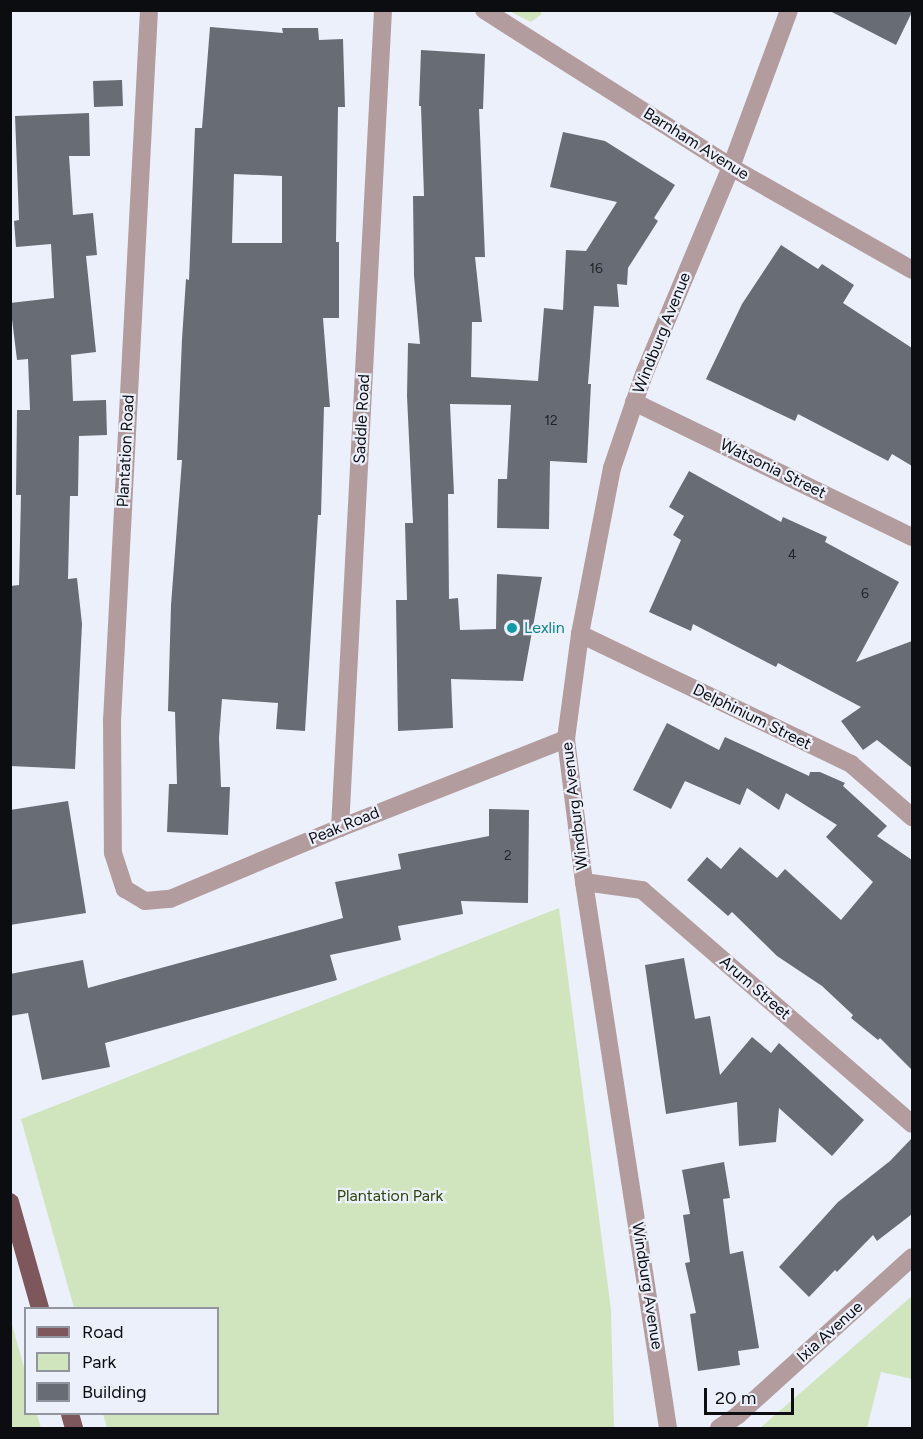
<!DOCTYPE html>
<style>
body{margin:0}
#map{position:relative;width:923px;height:1439px;overflow:hidden;background:#ecf0fb;font-family:Figtree,sans-serif}
div>[style]{position:absolute}
[style*='--x']{left:calc(var(--x)*1px);top:calc(var(--y)*1px);width:calc(var(--w)*1px);rotate:calc(var(--a)*1deg)}
.green>*{inset:0;background:#d0e5be}
.building>*{inset:0;background:#686c75}
.minor>*{height:18px;margin:-9px;padding:0 9px;transform-origin:9px;border-radius:9px;background:#b39c9e}
.primary>*{height:18px;margin:-9px;padding:0 9px;transform-origin:9px;border-radius:9px;background:#7d575c}
.dots>*{width:16px;height:16px;translate:-50% -50%;box-sizing:border-box;border:3px solid #ecf0fb;border-radius:50%}
span{translate:-50% -50%;white-space:nowrap;text-align:center;line-height:1.15;-webkit-text-stroke:4.5px #ecf0fb;paint-order:stroke}
.number-label{font-size:14px;color:#222529}
.number-label span{-webkit-text-stroke-width:0}
.street-label{font-size:16px;color:#0b0d10}
.culture-label{font-size:16px;color:#0d838f}
.left{translate:0 -50%;text-align:left}
.park-label{font-size:16px;color:#2b4508}
.frame{position:absolute;inset:0;border:12px solid #0b0d10;pointer-events:none}
.legend{position:absolute;left:24px;top:1307px;width:195px;height:108px;box-sizing:border-box;background:#ecf0fb;border:2px solid #92959d;margin:0;padding:8px 10px;list-style:none;font-size:18px;color:#0b0d10}
.legend li{display:flex;align-items:center;gap:12px;height:30px}
.legend b{width:30px;border:2px solid #92959d}
.scale{position:absolute;left:704px;top:1388px;width:90px;height:27px;box-sizing:border-box;border:3px solid #0b0d10;border-top:0;padding-left:8px;font-size:18px;line-height:21px;white-space:nowrap;color:#0b0d10;-webkit-text-stroke:4px #ecf0fb;paint-order:stroke}
</style>
<div id="map">
<div class="green">
<div style="clip-path:polygon(509px 11px,540px 11px,542px 14px,531px 22px)"></div>
<div style="clip-path:polygon(559px 908px,611px 1310px,614px 1428px,107px 1428px,103px 1414px,218px 1414px,218px 1308px,74px 1308px,21px 1119px)"></div>
<div style="clip-path:polygon(912px 1296px,912px 1379px,881px 1372px,867px 1428px,760px 1428px)"></div>
<div style="clip-path:polygon(10px 1317px,25px 1371px,26px 1414px,37px 1414px,41px 1428px,11px 1428px)"></div>
</div>
<div class="building">
<div style="clip-path:polygon(828px 10px,912px 10px,912px 12px,896px 45px)"></div>
<div style="clip-path:polygon(evenodd,210px 27px,283px 33px,282px 28px,318px 28px,319px 40px,343px 39px,345px 107px,338px 107px,336px 242px,339px 242px,339px 318px,323px 318px,330px 407px,324px 407px,321px 515px,318px 515px,305px 731px,276px 729px,278px 703px,222px 699px,219px 738px,221px 787px,230px 787px,228px 835px,167px 832px,169px 784px,177px 784px,175px 712px,168px 711px,171px 605px,182px 460px,177px 460px,182px 339px,186px 279px,189px 280px,195px 128px,202px 128px,210px 27px,234px 174px,282px 176px,282px 243px,232px 243px,234px 174px)"></div>
<div style="clip-path:polygon(421px 50px,485px 54px,483px 109px,479px 109px,485px 257px,475px 257px,482px 322px,472px 322px,471px 377px,538px 381px,544px 308px,563px 310px,566px 250px,586px 251px,617px 202px,550px 187px,563px 132px,605px 141px,675px 185px,654px 218px,658px 221px,628px 268px,627px 285px,617px 284px,619px 307px,594px 306px,588px 384px,591px 384px,587px 463px,550px 461px,549px 529px,497px 528px,498px 479px,507px 479px,511px 405px,450px 404px,454px 494px,448px 494px,449px 599px,458px 598px,460px 630px,496px 629px,497px 574px,542px 577px,523px 681px,451px 679px,453px 728px,398px 731px,396px 600px,407px 600px,405px 523px,413px 523px,407px 396px,408px 343px,420px 344px,414px 276px,413px 196px,424px 196px,421px 106px,419px 106px)"></div>
<div style="clip-path:polygon(122px 80px,123px 106px,94px 107px,93px 81px)"></div>
<div style="clip-path:polygon(89px 113px,90px 156px,69px 156px,73px 215px,93px 213px,97px 255px,86px 256px,96px 352px,71px 355px,73px 401px,106px 400px,107px 435px,79px 436px,78px 496px,70px 496px,68px 579px,77px 578px,82px 624px,75px 769px,10px 766px,10px 586px,19px 585px,21px 495px,16px 495px,17px 410px,30px 410px,28px 359px,17px 360px,10px 303px,54px 298px,51px 244px,16px 247px,14px 221px,19px 220px,15px 116px)"></div>
<div style="clip-path:polygon(781px 245px,818px 269px,822px 264px,854px 285px,843px 303px,912px 348px,912px 466px,892px 454px,888px 461px,798px 414px,795px 421px,706px 379px,742px 304px)"></div>
<div style="clip-path:polygon(689px 471px,781px 522px,783px 517px,827px 537px,825px 542px,899px 582px,856px 662px,912px 641px,912px 768px,877px 740px,863px 750px,841px 721px,861px 707px,778px 663px,776px 667px,693px 624px,691px 631px,649px 612px,681px 540px,673px 535px,684px 516px,669px 507px)"></div>
<div style="clip-path:polygon(667px 723px,719px 750px,725px 737px,809px 776px,810px 772px,820px 772px,845px 783px,843px 786px,887px 826px,877px 836px,912px 860px,912px 1070px,880px 1038px,878px 1040px,851px 1018px,853px 1015px,822px 986px,777px 956px,732px 912px,728px 916px,687px 880px,707px 857px,721px 869px,740px 847px,777px 878px,785px 869px,841px 920px,873px 882px,826px 837px,837px 825px,786px 793px,779px 810px,747px 788px,740px 805px,685px 781px,671px 809px,633px 790px)"></div>
<div style="clip-path:polygon(68px 801px,86px 913px,10px 925px,10px 810px)"></div>
<div style="clip-path:polygon(489px 809px,529px 810px,528px 903px,461px 901px,463px 914px,398px 926px,401px 940px,330px 955px,337px 980px,105px 1043px,110px 1067px,42px 1080px,28px 1013px,10px 1016px,10px 974px,83px 960px,88px 988px,343px 918px,335px 882px,401px 869px,398px 854px,489px 836px)"></div>
<div style="clip-path:polygon(684px 958px,695px 1019px,710px 1016px,720px 1075px,752px 1037px,771px 1053px,779px 1043px,864px 1120px,832px 1156px,779px 1108px,776px 1142px,739px 1146px,737px 1102px,666px 1114px,645px 965px)"></div>
<div style="clip-path:polygon(912px 1138px,912px 1214px,877px 1241px,873px 1235px,837px 1272px,835px 1270px,809px 1297px,779px 1267px,838px 1202px,890px 1161px)"></div>
<div style="clip-path:polygon(724px 1162px,730px 1198px,723px 1199px,730px 1254px,743px 1251px,759px 1348px,738px 1351px,740px 1365px,698px 1371px,690px 1314px,696px 1313px,685px 1263px,690px 1262px,683px 1215px,690px 1214px,682px 1170px)"></div>
</div>
<div class="minor">
<div style="--x:149;--y:10;--w:711;--a:92.98"></div>
<div style="--x:112;--y:720;--w:133;--a:89.6"></div>
<div style="--x:113;--y:853;--w:38;--a:72"></div>
<div style="--x:125;--y:889;--w:23;--a:31"></div>
<div style="--x:145;--y:901;--w:25;--a:-5"></div>
<div style="--x:170;--y:899;--w:184;--a:-22.7"></div>
<div style="--x:340;--y:828;--w:243;--a:-21.5"></div>
<div style="--x:484;--y:10;--w:293;--a:32.4"></div>
<div style="--x:731;--y:167;--w:208;--a:29.6"></div>
<div style="--x:634;--y:402;--w:309;--a:25.9"></div>
<div style="--x:580;--y:634;--w:301;--a:25.6"></div>
<div style="--x:851;--y:764;--w:81;--a:41"></div>
<div style="--x:340;--y:828;--w:819;--a:-86.99"></div>
<div style="--x:584;--y:882;--w:59;--a:7.9"></div>
<div style="--x:642;--y:890;--w:357;--a:40.9"></div>
<div style="--x:668;--y:1428;--w:552;--a:-98.75"></div>
<div style="--x:584;--y:882;--w:144;--a:-97.2"></div>
<div style="--x:566;--y:739;--w:106;--a:-82.4"></div>
<div style="--x:580;--y:634;--w:169;--a:-79.1"></div>
<div style="--x:612;--y:468;--w:99;--a:-71.2"></div>
<div style="--x:644;--y:374;--w:225;--a:-67.2"></div>
<div style="--x:731;--y:167;--w:167;--a:-69.7"></div>
<div style="--x:719;--y:1428;--w:23;--a:-34"></div>
<div style="--x:738;--y:1415;--w:235;--a:-42.2"></div>
</div>
<div class="primary">
<div style="--x:10;--y:1202;--w:110;--a:74.2"></div>
<div style="--x:70;--y:1414;--w:15;--a:74"></div>
</div>
<div class="dots">
<div style="left:512px;top:628px;background:#0f9aa8"></div>
</div>
<div class="number-label">
<span style="left:596px;top:269px">16</span>
<span style="left:551px;top:421px">12</span>
<span style="left:792px;top:555px">4</span>
<span style="left:865px;top:594px">6</span>
<span style="left:508px;top:856px">2</span>
</div>
<div class="street-label">
<span style="left:696px;top:144px;rotate:32deg">Barnham Avenue</span>
<span style="left:662px;top:333px;rotate:-68deg">Windburg Avenue</span>
<span style="left:362px;top:419px;rotate:-87deg">Saddle Road</span>
<span style="left:126px;top:451px;rotate:-87deg">Plantation Road</span>
<span style="left:773px;top:469px;rotate:26deg">Watsonia Street</span>
<span style="left:752px;top:717px;rotate:26deg">Delphinium Street</span>
<span style="left:575px;top:806px;rotate:-97deg">Windburg Avenue</span>
<span style="left:344px;top:826px;rotate:-22deg">Peak Road</span>
<span style="left:755px;top:988px;rotate:41deg">Arum Street</span>
<span style="left:647px;top:1286px;rotate:81deg">Windburg Avenue</span>
<span style="left:830px;top:1332px;rotate:-42deg">Ixia Avenue</span>
</div>
<div class="culture-label">
<span class="left" style="left:524px;top:628px">Lexlin</span>
</div>
<div class="park-label">
<span style="left:390px;top:1196px">Plantation Park</span>
</div>
<div class="frame"></div>
<ul class="legend">
<li><b style="height:8px;background:#7d575c"></b>Road</li>
<li><b style="height:16px;background:#d0e5be"></b>Park</li>
<li><b style="height:16px;background:#686c75"></b>Building</li>
</ul>
<div class="scale">20 m</div>
</div>
